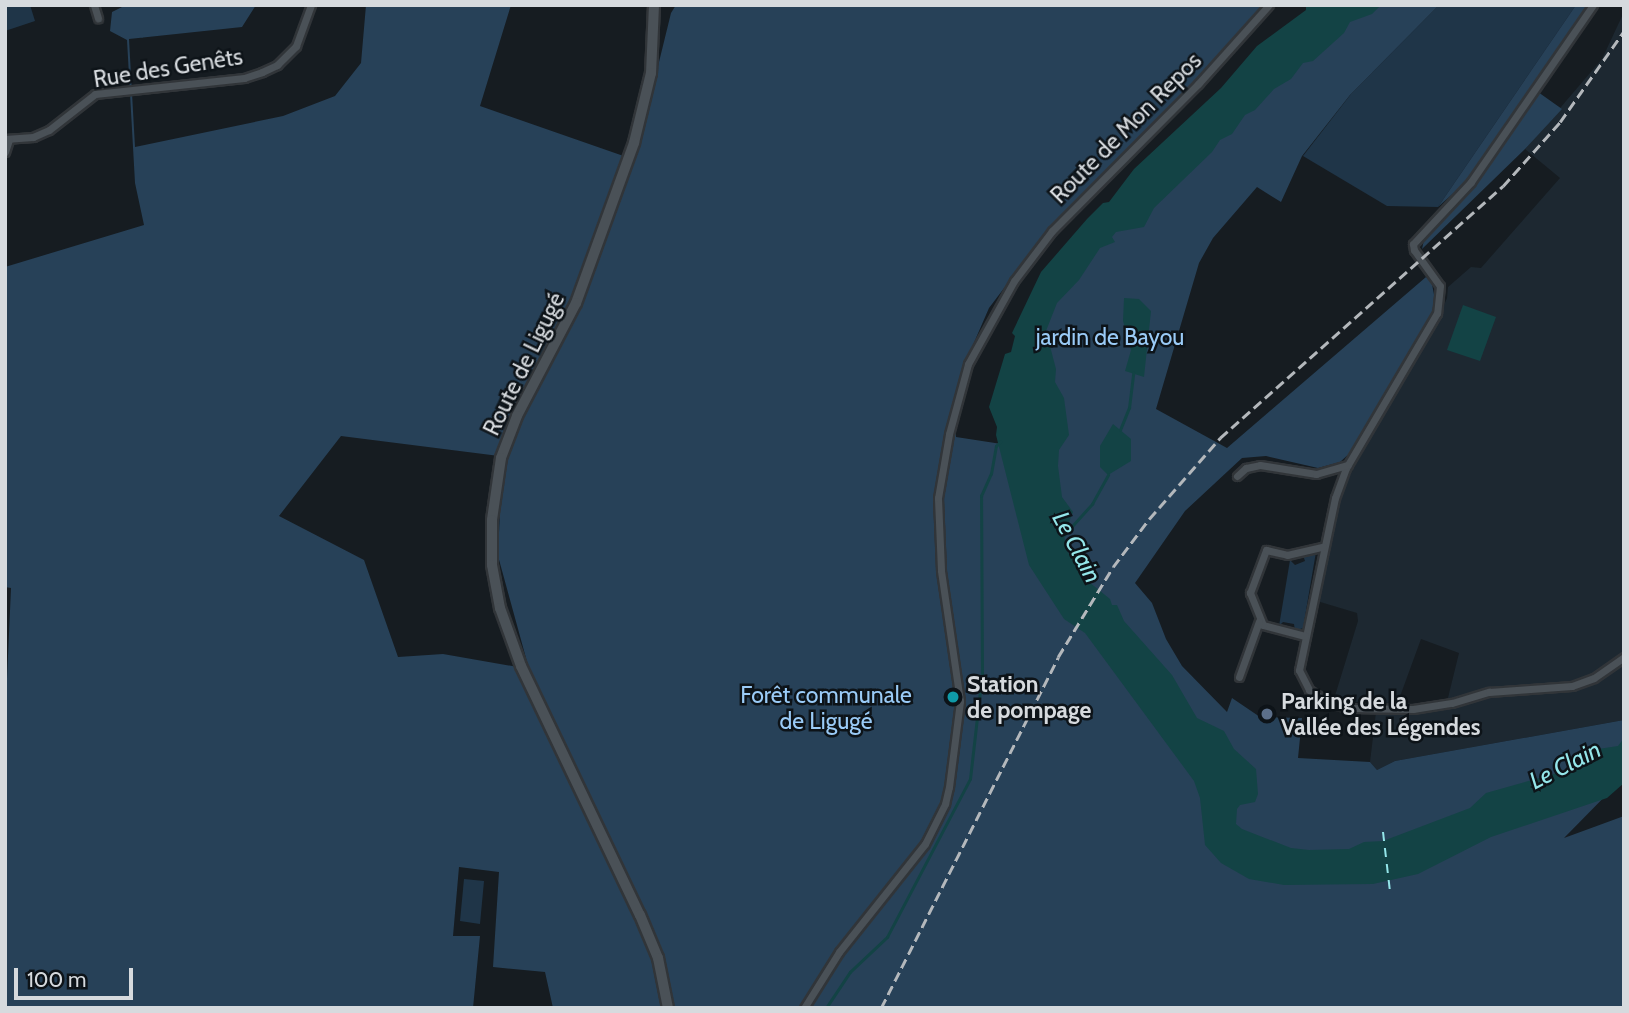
<!DOCTYPE html>
<meta charset="utf-8">
<style>
body{margin:0}
#map{position:relative;width:1629px;height:1013px;overflow:hidden;background:#161c21;font-family:Cabin,sans-serif}
div>[style]{position:absolute}
[style*='--x']{left:calc(var(--x)*1px);top:calc(var(--y)*1px);width:calc(var(--w)*1px);rotate:calc(var(--a)*1deg)}
.built>*{inset:0;background:#1d2831}
.green>*{inset:0;background:#1f3548}
.forest>*{inset:0;background:#274158}
.water>*{inset:0;background:#134345}
.stream>*{height:2.5px;margin:-1.25px;padding:0 1.25px;transform-origin:1.25px;border-radius:1.25px;background:#134345}
.ferry>*{height:2px;margin-top:-1px;transform-origin:0;background:repeating-linear-gradient(90deg,#94e6ea 0 9px,transparent 0 16px)}
.roads{filter:drop-shadow(2px 0 #313539) drop-shadow(-2px 0 #313539) drop-shadow(0 2px #313539) drop-shadow(0 -2px #313539)}
.street>*{height:7px;margin:-3.5px;padding:0 3.5px;transform-origin:3.5px;border-radius:3.5px;background:#4a5157}
.secondary>*{height:10px;margin:-5px;padding:0 5px;transform-origin:5px;border-radius:5px;background:#4a5157}
.rail>*{height:2.5px;margin-top:-1.25px;transform-origin:0;background:repeating-linear-gradient(90deg,#b4b8bc 0 10px,transparent 0 15px)}
.dots>*{width:19px;height:19px;translate:-50% -50%;box-sizing:border-box;border:4px solid #0d1318;border-radius:50%}
span{translate:-50% -50%;white-space:nowrap;text-align:center;line-height:1.15;-webkit-text-stroke:5px #0d1318;paint-order:stroke}
.street-label{font-size:23px;color:#d6dade}
.park-label{font-size:23px;color:#9acbf7}
.poi-label{font-size:23px;color:#d6dade;font-weight:700}
.left{translate:0 -50%;text-align:left}
.water-label{font-size:24px;color:#94e6ea;font-style:italic}
.frame{position:absolute;inset:0;border:7px solid #d6dade;pointer-events:none}
.scale{position:absolute;left:14px;top:968px;width:119px;height:32px;box-sizing:border-box;border:4px solid #d6dade;border-top:0;padding-left:9px;font-size:21px;line-height:24px;white-space:nowrap;color:#d6dade;-webkit-text-stroke:5px #0d1318;paint-order:stroke}
</style>
<div id="map">
<div class="built">
<div style="clip-path:polygon(1624px 12px,1624px 720px,1395px 761px,1377px 770px,1370px 762px,1376px 712px,1426px 713px,1445px 710px,1459px 653px,1421px 639px,1398px 702px,1373px 704px,1334px 699px,1358px 621px,1357px 613px,1317px 601px,1331px 527px,1341px 491px,1440px 315px,1447px 298px,1448px 287px,1471px 267px,1481px 268px,1560px 178px,1525px 149px,1602px 59px)"></div>
</div>
<div class="green">
<div style="clip-path:polygon(5px 5px,30px 5px,35px 21px,5px 31px)"></div>
<div style="clip-path:polygon(1439px 5px,1576px 5px,1438px 207px,1387px 206px,1303px 156px,1351px 94px)"></div>
<div style="clip-path:polygon(1316px 552px,1303px 628px,1295px 631px,1294px 624px,1283px 622px,1279px 626px,1290px 560px,1295px 565px,1305px 561px,1303px 555px)"></div>
<div style="clip-path:polygon(464px 879px,484px 881px,480px 924px,460px 921px)"></div>
</div>
<div class="forest">
<div style="clip-path:polygon(evenodd,126px 5px,256px 5px,242px 27px,129px 39px,135px 147px,283px 116px,335px 96px,361px 63px,366px 5px,511px 5px,480px 106px,635px 160px,671px 13px,676px 5px,1263px 5px,1189px 87px,1055px 221px,989px 308px,963px 368px,955px 404px,956px 437px,1008px 445px,1010px 378px,1065px 276px,1348px 5px,1439px 5px,1350px 95px,1302px 156px,1281px 202px,1257px 187px,1213px 238px,1199px 263px,1156px 409px,1227px 448px,1426px 277px,1432px 284px,1435px 300px,1430px 322px,1350px 453px,1340px 462px,1318px 468px,1266px 456px,1242px 458px,1185px 511px,1135px 583px,1152px 603px,1166px 639px,1182px 666px,1227px 712px,1232px 698px,1260px 717px,1302px 718px,1298px 758px,1370px 762px,1377px 770px,1395px 761px,1624px 720px,1624px 777px,1564px 838px,1624px 816px,1624px 1008px,553px 1008px,545px 972px,493px 967px,499px 872px,459px 867px,453px 936px,480px 936px,473px 1008px,5px 1008px,5px 724px,11px 588px,5px 587px,5px 267px,144px 225px,135px 183px,127px 40px,110px 31px,112px 12px,126px 5px,341px 436px,507px 457px,500px 509px,498px 556px,529px 669px,443px 654px,398px 657px,364px 560px,279px 516px,341px 436px)"></div>
<div style="clip-path:polygon(1576px 5px,1588px 5px,1467px 181px,1438px 207px)"></div>
<div style="clip-path:polygon(1538px 92px,1562px 109px,1525px 149px,1422px 249px,1424px 240px,1484px 171px)"></div>
</div>
<div class="water">
<div style="clip-path:polygon(1306px 5px,1381px 5px,1372px 14px,1350px 22px,1344px 33px,1313px 61px,1303px 63px,1291px 79px,1274px 89px,1255px 110px,1245px 115px,1232px 134px,1220px 140px,1212px 152px,1154px 208px,1144px 227px,1116px 232px,1112px 237px,1115px 242px,1100px 248px,1079px 280px,1057px 303px,1046px 331px,1056px 369px,1055px 382px,1064px 398px,1069px 435px,1059px 450px,1058px 466px,1062px 497px,1073px 512px,1064px 535px,1067px 551px,1080px 567px,1084px 578px,1110px 599px,1112px 605px,1117px 605px,1124px 621px,1172px 675px,1197px 718px,1224px 731px,1234px 749px,1256px 769px,1258px 794px,1255px 802px,1240px 805px,1237px 809px,1236px 824px,1242px 829px,1291px 848px,1309px 850px,1349px 849px,1364px 842px,1383px 841px,1470px 808px,1486px 793px,1564px 771px,1598px 749px,1618px 746px,1624px 738px,1624px 783px,1607px 798px,1491px 837px,1418px 874px,1373px 884px,1284px 885px,1249px 879px,1221px 863px,1205px 845px,1200px 798px,1194px 781px,1085px 633px,1064px 619px,1029px 565px,996px 435px,997px 427px,989px 407px,1005px 354px,1011px 352px,1015px 336px,1012px 333px,1041px 272px,1087px 219px,1103px 203px,1109px 202px,1134px 169px,1221px 88px,1257px 46px,1306px 10px)"></div>
<div style="clip-path:polygon(1124px 298px,1139px 299px,1151px 311px,1144px 377px,1125px 371px,1131px 350px,1123px 321px)"></div>
<div style="clip-path:polygon(1463px 305px,1496px 317px,1480px 361px,1447px 350px)"></div>
<div style="clip-path:polygon(1113px 424px,1131px 439px,1131px 461px,1108px 475px,1100px 467px,1100px 446px)"></div>
</div>
<div class="stream">
<div style="--x:1120;--y:430;--w:24;--a:-68"></div>
<div style="--x:1129;--y:408;--w:35;--a:-83"></div>
<div style="--x:1064;--y:535;--w:42;--a:-47.9"></div>
<div style="--x:1092;--y:504;--w:33;--a:-61"></div>
<div style="--x:826;--y:1008;--w:43;--a:-56.3"></div>
<div style="--x:850;--y:972;--w:51;--a:-43.4"></div>
<div style="--x:887;--y:937;--w:178;--a:-62.3"></div>
<div style="--x:970;--y:779;--w:106;--a:-83.5"></div>
<div style="--x:982;--y:674;--w:178;--a:-90.3"></div>
<div style="--x:981;--y:496;--w:24;--a:-66"></div>
<div style="--x:991;--y:474;--w:28;--a:-80"></div>
<div style="--x:996;--y:446;--w:6;--a:-45"></div>
</div>
<div class="ferry">
<div style="--x:1383;--y:832;--w:60;--a:83.3"></div>
</div>
<div class="roads">
<div class="street">
<div style="--x:94;--y:5;--w:14;--a:73"></div>
<div style="--x:1593;--y:5;--w:215;--a:124.6"></div>
<div style="--x:1471;--y:182;--w:85;--a:133.1"></div>
<div style="--x:1413;--y:244;--w:6;--a:81"></div>
<div style="--x:1414;--y:250;--w:44;--a:54.2"></div>
<div style="--x:1440;--y:286;--w:27;--a:96"></div>
<div style="--x:1437;--y:313;--w:180;--a:120.4"></div>
<div style="--x:1346;--y:468;--w:32;--a:110"></div>
<div style="--x:1335;--y:498;--w:176;--a:101.8"></div>
<div style="--x:1299;--y:670;--w:22;--a:63"></div>
<div style="--x:1309;--y:690;--w:26;--a:32"></div>
<div style="--x:1331;--y:704;--w:19;--a:12"></div>
<div style="--x:1350;--y:708;--w:63;--a:0.9"></div>
<div style="--x:1413;--y:709;--w:39;--a:-9"></div>
<div style="--x:1452;--y:703;--w:39;--a:-17"></div>
<div style="--x:1489;--y:692;--w:83;--a:-4.1"></div>
<div style="--x:1572;--y:686;--w:23;--a:-20"></div>
<div style="--x:1594;--y:678;--w:37;--a:-35"></div>
<div style="--x:5;--y:139;--w:28;--a:-4"></div>
<div style="--x:33;--y:137;--w:17;--a:-24"></div>
<div style="--x:49;--y:130;--w:58;--a:-38"></div>
<div style="--x:95;--y:94;--w:150;--a:-6.1"></div>
<div style="--x:244;--y:78;--w:19;--a:-18"></div>
<div style="--x:262;--y:72;--w:17;--a:-25"></div>
<div style="--x:277;--y:65;--w:27;--a:-45"></div>
<div style="--x:296;--y:46;--w:44;--a:-69.9"></div>
<div style="--x:5;--y:152;--w:13;--a:-72"></div>
<div style="--x:1237;--y:476;--w:12;--a:-42"></div>
<div style="--x:1246;--y:468;--w:14;--a:-12"></div>
<div style="--x:1260;--y:465;--w:57;--a:9.1"></div>
<div style="--x:1316;--y:474;--w:33;--a:-16"></div>
<div style="--x:1305;--y:636;--w:43;--a:-165.3"></div>
<div style="--x:1263;--y:625;--w:35;--a:-112"></div>
<div style="--x:1250;--y:593;--w:46;--a:-69.6"></div>
<div style="--x:1266;--y:550;--w:22;--a:13"></div>
<div style="--x:1287;--y:555;--w:37;--a:-13"></div>
<div style="--x:1239;--y:677;--w:59;--a:-70.3"></div>
<div style="--x:804;--y:1008;--w:66;--a:-58"></div>
<div style="--x:839;--y:952;--w:138;--a:-51.5"></div>
<div style="--x:925;--y:844;--w:45;--a:-63.4"></div>
<div style="--x:945;--y:804;--w:17;--a:-77"></div>
<div style="--x:949;--y:787;--w:87;--a:-82.7"></div>
<div style="--x:960;--y:701;--w:132;--a:-98.3"></div>
<div style="--x:941;--y:570;--w:72;--a:-92.4"></div>
<div style="--x:938;--y:498;--w:65;--a:-80.2"></div>
<div style="--x:949;--y:434;--w:73;--a:-74.8"></div>
<div style="--x:968;--y:364;--w:95;--a:-61"></div>
<div style="--x:1014;--y:281;--w:63;--a:-52.8"></div>
<div style="--x:1052;--y:231;--w:207;--a:-45.2"></div>
<div style="--x:1198;--y:84;--w:106;--a:-48.1"></div>
</div>
<div class="secondary">
<div style="--x:654;--y:5;--w:68;--a:92.5"></div>
<div style="--x:651;--y:73;--w:72;--a:103.7"></div>
<div style="--x:634;--y:143;--w:170;--a:109.9"></div>
<div style="--x:576;--y:303;--w:127;--a:117.6"></div>
<div style="--x:517;--y:416;--w:45;--a:110.9"></div>
<div style="--x:501;--y:458;--w:63;--a:98.3"></div>
<div style="--x:492;--y:520;--w:45;--a:90"></div>
<div style="--x:492;--y:565;--w:44;--a:79.5"></div>
<div style="--x:500;--y:608;--w:62;--a:70.1"></div>
<div style="--x:521;--y:666;--w:276;--a:64.5"></div>
<div style="--x:640;--y:915;--w:47;--a:67.3"></div>
<div style="--x:658;--y:958;--w:51;--a:78.7"></div>
</div>
</div>
<div class="rail">
<div style="--x:881;--y:1008;--w:393;--a:-63.2"></div>
<div style="--x:1058;--y:657;--w:105;--a:-58.6"></div>
<div style="--x:1113;--y:567;--w:60;--a:-53.1"></div>
<div style="--x:1149;--y:519;--w:108;--a:-48.8"></div>
<div style="--x:1220;--y:438;--w:379;--a:-41.7"></div>
<div style="--x:1503;--y:186;--w:86;--a:-48.3"></div>
<div style="--x:1560;--y:122;--w:111;--a:-54.9"></div>
</div>
<div class="dots">
<div style="left:953px;top:697px;background:#0f9aa8"></div>
<div style="left:1267px;top:714px;background:#5c6f8a"></div>
</div>
<div class="street-label">
<span style="left:168px;top:68px;rotate:-9deg">Rue des Genêts</span>
<span style="left:1126px;top:128px;rotate:-45deg">Route de Mon Repos</span>
<span style="left:524px;top:364px;rotate:-64deg">Route de Ligugé</span>
</div>
<div class="park-label">
<span style="left:1110px;top:337px">jardin de Bayou</span>
<span style="left:826px;top:708px">Forêt communale<br>de Ligugé</span>
</div>
<div class="poi-label">
<span class="left" style="left:967px;top:697px">Station<br>de pompage</span>
<span class="left" style="left:1281px;top:714px">Parking de la<br>Vallée des Légendes</span>
</div>
<div class="water-label">
<span style="left:1077px;top:547px;rotate:62deg">Le Clain</span>
<span style="left:1565px;top:765px;rotate:-27deg">Le Clain</span>
</div>
<div class="frame"></div>
<div class="scale">100 m</div>
</div>
